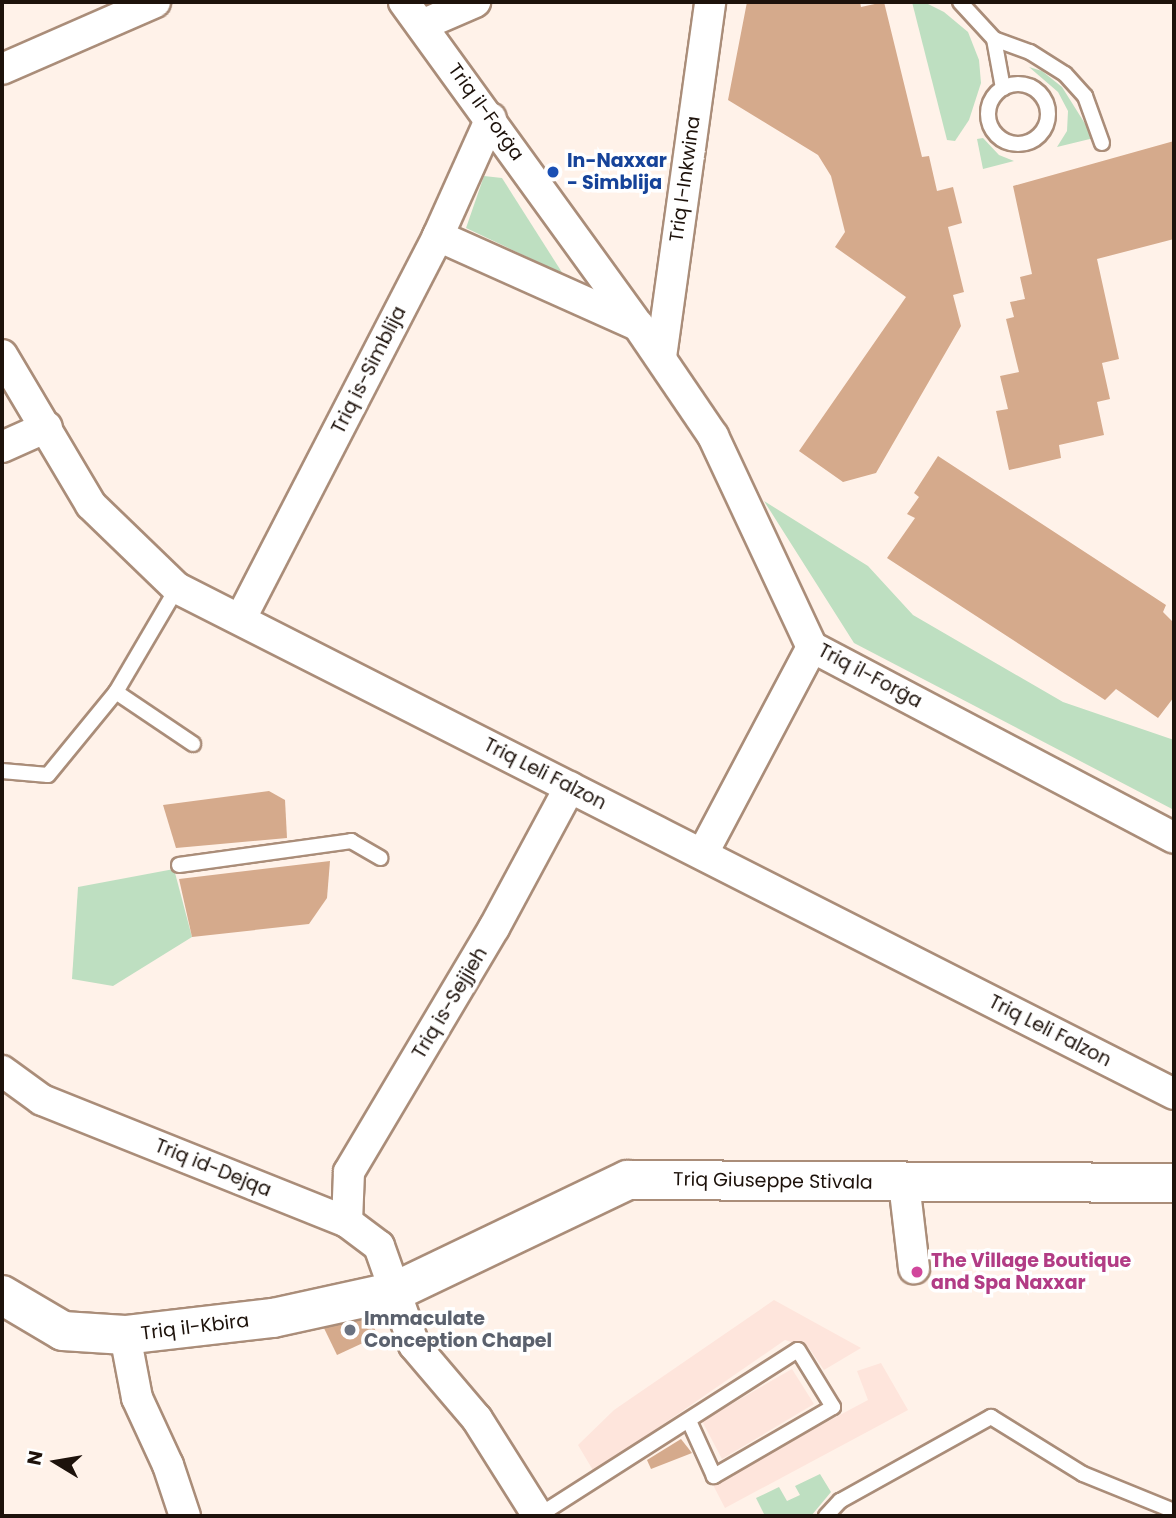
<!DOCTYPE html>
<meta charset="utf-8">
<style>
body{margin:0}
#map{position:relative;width:1176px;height:1518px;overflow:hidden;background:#fff2e9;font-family:Poppins,sans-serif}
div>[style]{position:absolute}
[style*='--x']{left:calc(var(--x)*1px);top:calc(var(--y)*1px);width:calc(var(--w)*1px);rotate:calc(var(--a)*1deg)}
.industrial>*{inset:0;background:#fee5dc}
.green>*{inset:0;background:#bedfc1}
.building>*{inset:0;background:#d5aa8c}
.roads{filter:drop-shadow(2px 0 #aa8d79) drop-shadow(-2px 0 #aa8d79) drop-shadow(0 2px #aa8d79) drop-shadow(0 -2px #aa8d79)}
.lane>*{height:14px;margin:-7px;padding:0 7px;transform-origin:7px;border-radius:7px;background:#fff}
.lane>.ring{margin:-7px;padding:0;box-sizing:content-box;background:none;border:14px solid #fff;border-radius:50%}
.street>*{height:30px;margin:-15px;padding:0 15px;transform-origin:15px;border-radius:15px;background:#fff}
.secondary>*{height:38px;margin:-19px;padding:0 19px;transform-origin:19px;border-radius:19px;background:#fff}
.dots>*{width:19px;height:19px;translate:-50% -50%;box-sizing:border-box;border:4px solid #fff;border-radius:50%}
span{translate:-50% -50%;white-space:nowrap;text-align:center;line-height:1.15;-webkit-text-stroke:7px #fff;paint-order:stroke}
.street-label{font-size:19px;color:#1d120b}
.transit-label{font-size:19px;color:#164399;font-weight:700}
.left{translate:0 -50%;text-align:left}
.hotel-label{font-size:19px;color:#b23c85;font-weight:700}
.worship-label{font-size:19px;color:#5b616d;font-weight:700}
.frame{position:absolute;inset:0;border:4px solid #1d120b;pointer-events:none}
.north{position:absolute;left:21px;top:1427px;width:70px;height:70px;-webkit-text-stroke:5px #fff;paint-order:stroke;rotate:281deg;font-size:19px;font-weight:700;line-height:28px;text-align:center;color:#1d120b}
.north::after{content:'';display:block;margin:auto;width:24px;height:32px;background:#1d120b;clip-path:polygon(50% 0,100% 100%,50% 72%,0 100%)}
</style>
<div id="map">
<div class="industrial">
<div style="clip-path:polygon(774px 1300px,861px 1348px,824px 1370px,809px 1348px,785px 1340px,594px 1472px,578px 1445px,614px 1410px)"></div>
<div style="clip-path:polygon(881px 1363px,908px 1410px,725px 1508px,712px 1483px,868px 1400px,857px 1371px)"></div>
<div style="clip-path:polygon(792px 1369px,814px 1404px,722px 1459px,702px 1421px)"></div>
</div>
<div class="green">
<div style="clip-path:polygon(912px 2px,924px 2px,944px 12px,968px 32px,979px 60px,981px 83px,969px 120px,955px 141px,947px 140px)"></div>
<div style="clip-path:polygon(1029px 67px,1042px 71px,1062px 87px,1094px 138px,1057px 147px,1067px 131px,1068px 111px,1058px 92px)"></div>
<div style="clip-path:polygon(983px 138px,999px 155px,1014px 161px,983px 169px,977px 139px)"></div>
<div style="clip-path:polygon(484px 176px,502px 178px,563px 274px,466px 228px)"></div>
<div style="clip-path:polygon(764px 501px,868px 566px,913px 615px,1063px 702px,1174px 740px,1174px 810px,854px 643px)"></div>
<div style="clip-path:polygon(174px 869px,192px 937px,113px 986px,72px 979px,78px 887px)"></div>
<div style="clip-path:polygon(820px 1474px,831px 1492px,811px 1516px,765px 1516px,756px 1498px,779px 1487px,787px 1501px,800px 1495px,795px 1486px)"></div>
</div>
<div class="building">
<div style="clip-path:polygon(747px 2px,860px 2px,861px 7px,884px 2px,922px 157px,929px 156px,937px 191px,953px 187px,962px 223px,948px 227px,964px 292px,953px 295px,961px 326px,876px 473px,843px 482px,799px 451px,906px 297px,835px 247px,845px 232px,831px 176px,818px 155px,728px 100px)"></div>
<div style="clip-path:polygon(1174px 141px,1174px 239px,1097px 259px,1119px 359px,1102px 363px,1110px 399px,1097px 402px,1104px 435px,1059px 445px,1061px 458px,1009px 470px,996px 411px,1008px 409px,1000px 376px,1019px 372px,1006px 319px,1014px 317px,1010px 302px,1025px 299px,1020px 277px,1032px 274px,1013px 186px)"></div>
<div style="clip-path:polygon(938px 456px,1166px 605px,1163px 612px,1174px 623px,1174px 697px,1158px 718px,1116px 689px,1105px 700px,887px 558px,915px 518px,907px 514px,919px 497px,914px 493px)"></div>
<div style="clip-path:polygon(269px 791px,285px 800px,287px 838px,176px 848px,163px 805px)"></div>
<div style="clip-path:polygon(330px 861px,327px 898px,309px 924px,192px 937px,179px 879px)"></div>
<div style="clip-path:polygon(363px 1304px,378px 1336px,337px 1355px,322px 1324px)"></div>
<div style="clip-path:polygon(681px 1439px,692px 1453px,651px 1469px,647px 1460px)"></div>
</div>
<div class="roads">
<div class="lane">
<div style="--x:960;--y:2;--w:50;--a:47.4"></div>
<div style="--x:994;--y:39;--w:50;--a:79.6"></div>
<div style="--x:994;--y:39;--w:38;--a:20"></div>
<div style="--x:1030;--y:52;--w:41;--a:32.2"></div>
<div style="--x:1065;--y:74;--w:30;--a:48"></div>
<div style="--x:1085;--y:96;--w:50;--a:70.1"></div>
<div class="ring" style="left:988px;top:84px;width:46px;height:46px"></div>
<div style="--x:116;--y:692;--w:93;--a:34"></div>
<div style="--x:2;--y:771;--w:46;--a:5"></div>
<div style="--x:48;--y:775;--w:107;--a:-50.7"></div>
<div style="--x:116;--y:692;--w:121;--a:-59.6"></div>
<div style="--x:179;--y:865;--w:174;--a:-7.9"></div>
<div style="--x:351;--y:841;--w:34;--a:30"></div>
<div style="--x:538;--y:1516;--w:308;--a:-32.6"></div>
<div style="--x:798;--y:1350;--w:67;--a:58.4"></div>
<div style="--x:833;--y:1407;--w:138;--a:149.9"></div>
<div style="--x:714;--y:1476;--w:60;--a:-114.4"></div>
<div style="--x:826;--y:1516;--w:21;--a:-47"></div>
<div style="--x:840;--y:1501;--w:173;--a:-29.1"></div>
<div style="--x:991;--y:1417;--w:108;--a:31.8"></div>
<div style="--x:1083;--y:1474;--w:98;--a:22.1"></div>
</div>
<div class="street">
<div style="--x:404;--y:2;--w:401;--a:54.1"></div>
<div style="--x:639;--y:327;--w:132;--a:55.8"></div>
<div style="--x:713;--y:436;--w:233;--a:64.9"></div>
<div style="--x:812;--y:647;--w:409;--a:27.8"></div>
<div style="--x:422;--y:25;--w:58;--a:-23.5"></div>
<div style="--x:2;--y:69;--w:167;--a:-23.6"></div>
<div style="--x:438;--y:236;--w:220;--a:24.1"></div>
<div style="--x:2;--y:355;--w:174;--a:59.3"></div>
<div style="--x:91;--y:505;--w:120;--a:44"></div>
<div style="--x:177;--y:588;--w:1118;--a:26.91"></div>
<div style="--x:661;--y:357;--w:358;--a:-82.1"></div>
<div style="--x:2;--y:447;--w:49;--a:-24"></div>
<div style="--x:241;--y:618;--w:430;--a:-62.7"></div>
<div style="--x:438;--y:236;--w:129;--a:-65.8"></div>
<div style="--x:703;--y:853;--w:233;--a:-62.1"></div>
<div style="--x:2;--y:1071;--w:49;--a:35.9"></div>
<div style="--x:42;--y:1100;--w:328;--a:21.8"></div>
<div style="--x:347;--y:1222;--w:40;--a:37"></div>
<div style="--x:379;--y:1246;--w:105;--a:70.5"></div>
<div style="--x:414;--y:1345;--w:97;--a:49.6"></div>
<div style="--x:477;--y:1419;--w:115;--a:57.8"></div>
<div style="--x:904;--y:1183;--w:86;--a:83.3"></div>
<div style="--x:347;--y:1222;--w:50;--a:-87.7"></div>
<div style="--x:349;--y:1172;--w:284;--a:-59.3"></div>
<div style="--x:494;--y:928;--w:160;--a:-61.7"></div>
<div style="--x:125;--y:1335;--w:64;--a:79.2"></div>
<div style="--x:137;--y:1398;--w:74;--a:65.2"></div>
<div style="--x:168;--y:1465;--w:54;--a:71.6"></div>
</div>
<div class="secondary">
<div style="--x:2;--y:1295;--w:71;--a:30.5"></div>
<div style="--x:63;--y:1331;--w:62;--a:3.7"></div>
<div style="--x:125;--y:1335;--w:149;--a:-6.6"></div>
<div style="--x:273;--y:1318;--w:126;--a:-12.4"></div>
<div style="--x:396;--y:1291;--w:257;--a:-25.6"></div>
<div style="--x:628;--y:1180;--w:546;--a:0.31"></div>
</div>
</div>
<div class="dots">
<div style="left:553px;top:172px;background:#1a4fb4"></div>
<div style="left:917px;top:1272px;background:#d1479c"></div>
<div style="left:350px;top:1330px;background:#6b7280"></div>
</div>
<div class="street-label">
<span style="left:486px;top:112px;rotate:54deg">Triq il-Forġa</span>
<span style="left:685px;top:179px;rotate:-82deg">Triq l-Inkwina</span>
<span style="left:369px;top:370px;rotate:-63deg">Triq is-Simblija</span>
<span style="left:870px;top:676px;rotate:28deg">Triq il-Forġa</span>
<span style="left:545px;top:774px;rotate:27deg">Triq Leli Falzon</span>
<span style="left:450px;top:1003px;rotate:-59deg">Triq is-Sejjieh</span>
<span style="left:1050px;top:1031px;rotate:27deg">Triq Leli Falzon</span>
<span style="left:213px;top:1168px;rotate:22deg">Triq id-Dejqa</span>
<span style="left:773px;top:1181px;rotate:1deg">Triq Giuseppe Stivala</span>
<span style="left:195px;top:1327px;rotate:-7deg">Triq il-Kbira</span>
</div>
<div class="transit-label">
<span class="left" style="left:567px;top:172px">In-Naxxar<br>- Simblija</span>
</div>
<div class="hotel-label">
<span class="left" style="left:931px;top:1272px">The Village Boutique<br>and Spa Naxxar</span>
</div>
<div class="worship-label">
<span class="left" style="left:364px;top:1330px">Immaculate<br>Conception Chapel</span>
</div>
<div class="frame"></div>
<div class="north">N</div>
</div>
